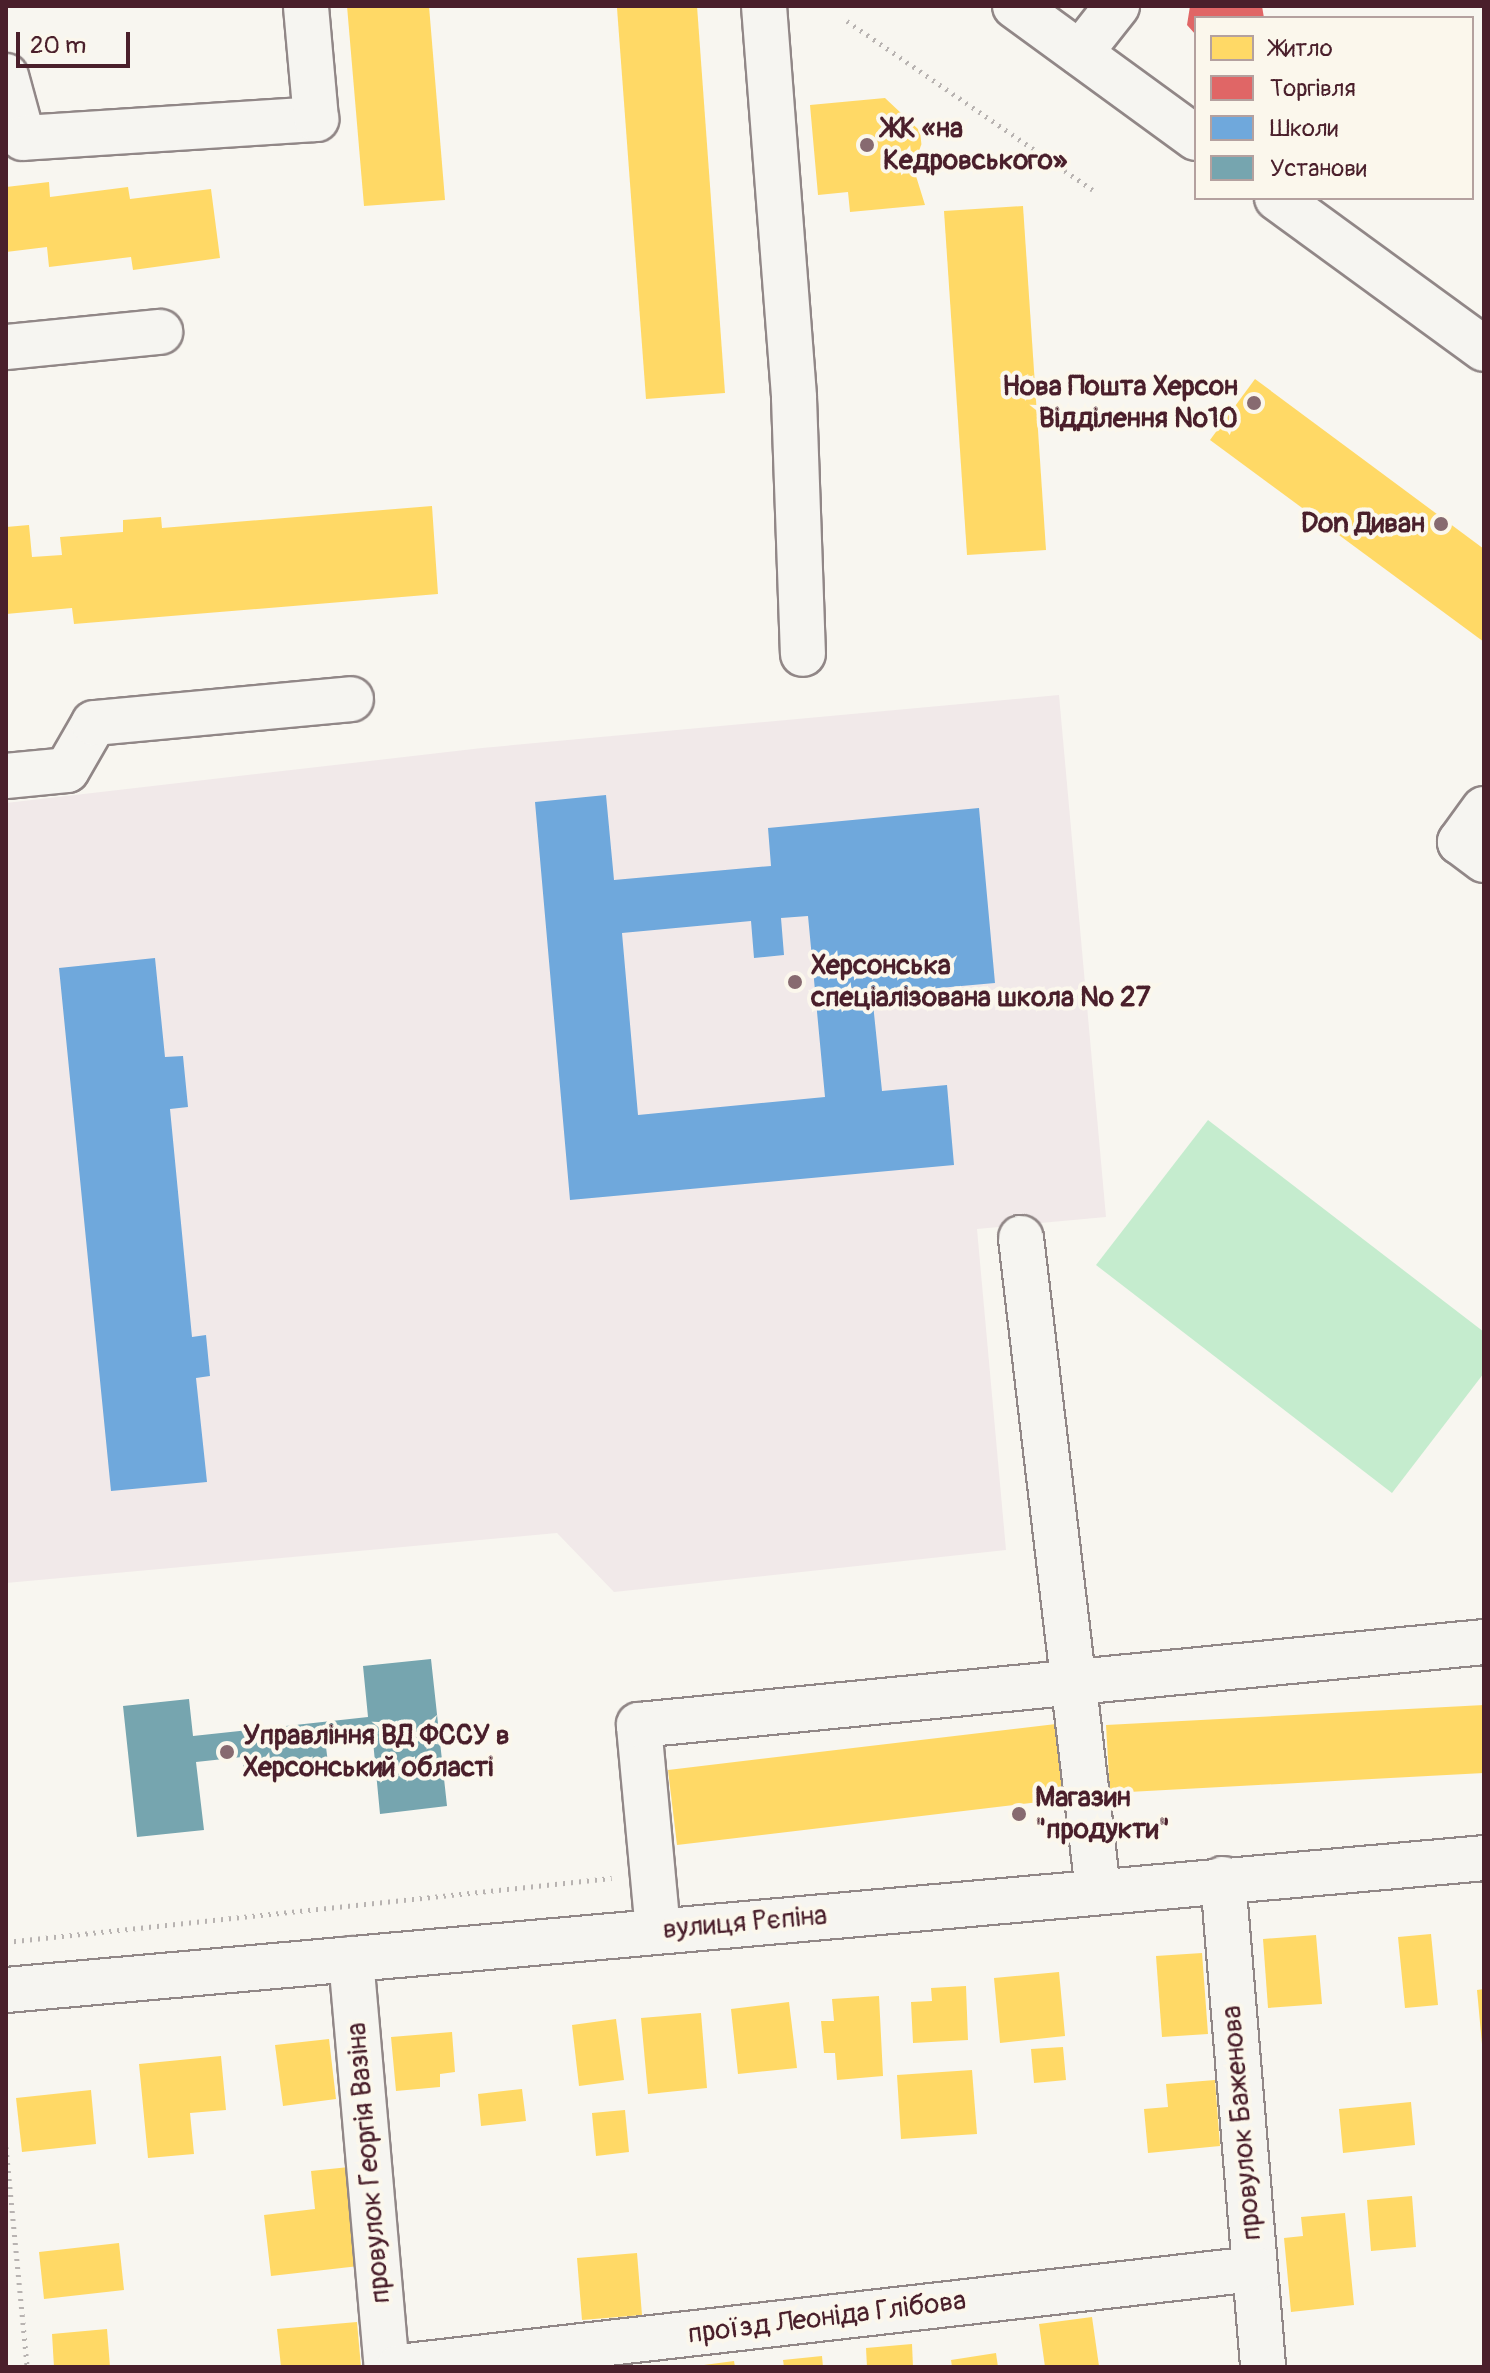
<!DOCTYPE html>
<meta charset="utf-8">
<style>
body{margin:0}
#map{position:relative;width:1490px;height:2373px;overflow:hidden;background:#f8f6f0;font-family:Pangolin,sans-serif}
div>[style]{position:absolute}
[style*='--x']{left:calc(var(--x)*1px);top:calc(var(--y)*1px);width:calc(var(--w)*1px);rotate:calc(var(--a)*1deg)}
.built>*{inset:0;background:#f1e9e9}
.green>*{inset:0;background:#c5ecce}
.homes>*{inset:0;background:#ffd966}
.shops>*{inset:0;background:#e06666}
.schools>*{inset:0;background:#6fa8dc}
.public>*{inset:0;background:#76a5af}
.path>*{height:5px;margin-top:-2.5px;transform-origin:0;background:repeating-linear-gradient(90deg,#b8b3b1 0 2px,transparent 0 8px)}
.roads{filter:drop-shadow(2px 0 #918787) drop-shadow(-2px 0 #918787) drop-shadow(0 2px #918787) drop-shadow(0 -2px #918787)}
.minor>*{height:44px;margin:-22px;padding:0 22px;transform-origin:22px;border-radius:22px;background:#f6f5f1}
.dots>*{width:22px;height:22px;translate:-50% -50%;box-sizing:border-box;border:4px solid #fbf7ec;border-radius:50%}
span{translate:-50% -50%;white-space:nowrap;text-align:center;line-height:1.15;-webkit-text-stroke:8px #fbf7ec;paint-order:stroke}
.poi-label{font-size:28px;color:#4a1f2b;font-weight:700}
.left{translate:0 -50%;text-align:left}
.right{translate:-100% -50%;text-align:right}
.street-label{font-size:28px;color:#4a1f2b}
.frame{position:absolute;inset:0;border:8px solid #4a1f2b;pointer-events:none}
.legend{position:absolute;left:1194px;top:16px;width:280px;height:184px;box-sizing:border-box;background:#fbf7ec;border:2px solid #b4a19f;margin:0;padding:10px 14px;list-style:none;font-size:24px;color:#4a1f2b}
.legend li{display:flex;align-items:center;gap:16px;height:40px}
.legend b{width:40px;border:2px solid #b4a19f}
.scale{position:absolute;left:16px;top:32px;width:114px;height:36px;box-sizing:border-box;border:4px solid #4a1f2b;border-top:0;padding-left:10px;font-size:24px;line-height:28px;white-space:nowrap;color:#4a1f2b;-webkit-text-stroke:6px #fbf7ec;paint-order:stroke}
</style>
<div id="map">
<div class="built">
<div style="clip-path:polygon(1059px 695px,1106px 1217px,977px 1229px,1006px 1550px,614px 1592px,557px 1533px,6px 1583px,6px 803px,482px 748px)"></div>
</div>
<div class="green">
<div style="clip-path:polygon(1208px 1120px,1484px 1332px,1484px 1373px,1392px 1493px,1096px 1265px)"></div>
</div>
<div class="homes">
<div style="clip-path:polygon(347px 6px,429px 6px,445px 200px,364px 206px)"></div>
<div style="clip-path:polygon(697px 6px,725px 393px,646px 399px,617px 8px)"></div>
<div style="clip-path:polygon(885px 98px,920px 131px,923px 159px,911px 160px,925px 205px,850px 212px,848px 192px,818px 195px,810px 105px)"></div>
<div style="clip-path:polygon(49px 182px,50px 197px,128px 187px,130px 199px,211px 189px,220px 258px,133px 270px,131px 257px,49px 267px,47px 247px,6px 252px,6px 187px)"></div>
<div style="clip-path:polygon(1023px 206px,1046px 550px,967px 555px,944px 211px)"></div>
<div style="clip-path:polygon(1255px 379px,1484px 549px,1484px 642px,1210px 440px)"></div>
<div style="clip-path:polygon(432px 506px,438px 594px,74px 624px,72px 608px,6px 614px,6px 527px,29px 525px,32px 557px,62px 555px,60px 537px,123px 532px,123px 520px,161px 517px,162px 528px)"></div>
<div style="clip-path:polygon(1484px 1705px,1484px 1773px,1110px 1793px,1106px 1725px)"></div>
<div style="clip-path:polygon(1056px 1724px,1064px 1799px,677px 1845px,668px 1770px)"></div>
<div style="clip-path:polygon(1431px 1934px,1438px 2005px,1405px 2008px,1398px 1937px)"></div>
<div style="clip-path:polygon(1316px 1935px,1322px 2004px,1268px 2008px,1263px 1939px)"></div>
<div style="clip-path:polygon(1202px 1953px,1208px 2034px,1162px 2037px,1156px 1956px)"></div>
<div style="clip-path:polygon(1059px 1972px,1065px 2036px,1000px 2043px,994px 1978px)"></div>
<div style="clip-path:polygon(966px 1986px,968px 2040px,913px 2043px,911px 2002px,932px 2001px,931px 1988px)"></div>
<div style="clip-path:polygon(1484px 1989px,1484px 2044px,1482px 2044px,1477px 1990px)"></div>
<div style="clip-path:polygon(879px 1996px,883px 2076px,837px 2080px,835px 2053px,824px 2053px,821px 2021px,834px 2021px,832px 1999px)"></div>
<div style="clip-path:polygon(789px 2002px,797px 2068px,738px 2074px,731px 2009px)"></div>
<div style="clip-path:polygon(701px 2013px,707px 2088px,648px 2094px,641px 2018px)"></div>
<div style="clip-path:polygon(616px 2019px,624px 2080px,579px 2086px,572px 2025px)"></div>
<div style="clip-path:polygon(452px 2032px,455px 2072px,440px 2074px,440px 2087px,396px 2091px,391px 2037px)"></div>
<div style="clip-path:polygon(329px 2039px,336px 2099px,283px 2106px,275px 2045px)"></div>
<div style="clip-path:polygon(1063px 2047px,1066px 2080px,1034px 2083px,1031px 2049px)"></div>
<div style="clip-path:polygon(221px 2056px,226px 2110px,190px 2113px,194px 2154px,148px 2158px,139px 2064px)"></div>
<div style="clip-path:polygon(972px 2070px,977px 2134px,901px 2139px,897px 2075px)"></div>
<div style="clip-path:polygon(1215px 2080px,1220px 2146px,1148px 2153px,1144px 2109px,1168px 2107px,1166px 2084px)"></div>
<div style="clip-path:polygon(522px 2089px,526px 2121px,481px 2126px,478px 2094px)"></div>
<div style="clip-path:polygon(91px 2090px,96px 2144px,22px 2152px,16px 2098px)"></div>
<div style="clip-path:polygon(1411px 2102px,1415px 2145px,1343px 2153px,1339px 2109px)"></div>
<div style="clip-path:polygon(625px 2110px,629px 2152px,596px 2156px,592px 2113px)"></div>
<div style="clip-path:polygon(349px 2167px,359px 2266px,271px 2276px,264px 2215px,315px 2209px,311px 2171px)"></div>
<div style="clip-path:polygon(1412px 2196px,1416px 2247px,1371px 2251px,1367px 2200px)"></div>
<div style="clip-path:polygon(1345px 2213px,1354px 2305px,1291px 2312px,1284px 2238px,1303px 2236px,1301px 2217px)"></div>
<div style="clip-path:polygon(119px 2243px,124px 2290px,44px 2299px,39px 2252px)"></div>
<div style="clip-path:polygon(637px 2253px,642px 2315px,582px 2320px,577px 2258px)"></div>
<div style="clip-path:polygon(1092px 2317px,1099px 2366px,1045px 2367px,1039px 2324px)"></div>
<div style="clip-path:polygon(357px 2322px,361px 2367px,281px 2367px,277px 2329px)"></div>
<div style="clip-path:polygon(107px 2329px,110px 2367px,54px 2367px,52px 2334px)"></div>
<div style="clip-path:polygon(912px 2344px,913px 2367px,867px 2367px,866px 2348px)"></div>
<div style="clip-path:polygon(996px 2353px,998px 2367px,952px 2367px,951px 2360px)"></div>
<div style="clip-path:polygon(822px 2356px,823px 2367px,784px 2367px,783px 2360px)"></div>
<div style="clip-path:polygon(734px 2361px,735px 2367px,704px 2367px,704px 2365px)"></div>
</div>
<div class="shops">
<div style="clip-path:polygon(1190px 6px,1262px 6px,1264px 18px,1196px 18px,1196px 35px,1187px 25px)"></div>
</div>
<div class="schools">
<div style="clip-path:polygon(evenodd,606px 795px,614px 880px,771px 866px,768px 828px,979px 808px,995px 983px,872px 994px,882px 1091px,947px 1085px,954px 1165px,570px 1200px,535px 802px,606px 795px,808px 916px,825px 1097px,638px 1115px,622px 933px,751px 921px,754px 958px,784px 955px,781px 918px,808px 916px)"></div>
<div style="clip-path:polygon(155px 958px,165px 1057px,183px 1056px,188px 1107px,170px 1109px,192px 1337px,206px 1335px,210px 1376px,196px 1378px,207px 1482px,111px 1491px,59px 968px)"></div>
</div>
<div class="public">
<div style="clip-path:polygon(431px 1659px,447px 1806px,380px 1814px,373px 1741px,326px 1747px,328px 1763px,244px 1772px,242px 1757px,196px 1762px,204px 1830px,137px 1837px,123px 1706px,189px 1699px,193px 1736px,368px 1717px,363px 1666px)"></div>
</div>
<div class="path">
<div style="--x:847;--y:21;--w:298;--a:34.5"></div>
<div style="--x:6;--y:1942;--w:609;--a:-6.03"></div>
<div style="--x:6;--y:2147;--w:221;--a:84.5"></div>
</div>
<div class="roads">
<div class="minor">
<div style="--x:764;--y:6;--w:393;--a:85.6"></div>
<div style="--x:794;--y:398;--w:256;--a:88"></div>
<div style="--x:1015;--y:6;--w:224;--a:36.1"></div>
<div style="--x:1080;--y:53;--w:60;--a:-51.8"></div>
<div style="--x:6;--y:76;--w:64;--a:74.7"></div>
<div style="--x:23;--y:138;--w:294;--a:-3.7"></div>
<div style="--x:316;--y:119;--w:113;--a:-95.1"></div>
<div style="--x:1277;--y:198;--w:256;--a:36.1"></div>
<div style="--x:6;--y:347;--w:155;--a:-5.6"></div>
<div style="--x:6;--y:776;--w:61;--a:-5.6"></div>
<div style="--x:67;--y:770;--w:54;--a:-60.1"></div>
<div style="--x:94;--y:723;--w:258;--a:-5.3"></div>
<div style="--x:1484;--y:809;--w:41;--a:126"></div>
<div style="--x:1460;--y:842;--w:30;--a:37"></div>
<div style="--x:1021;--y:1238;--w:658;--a:83.27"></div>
<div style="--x:1223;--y:1879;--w:490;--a:85.3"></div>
<div style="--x:658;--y:1931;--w:207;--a:-95.3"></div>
<div style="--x:639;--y:1725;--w:849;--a:-5.61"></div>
<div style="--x:351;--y:1959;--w:410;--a:85"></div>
<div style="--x:6;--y:1990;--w:1484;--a:-5.1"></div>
<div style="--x:399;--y:2367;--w:861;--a:-6.54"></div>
</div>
</div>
<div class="dots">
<div style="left:867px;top:145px;background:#876a70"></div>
<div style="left:1254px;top:403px;background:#876a70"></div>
<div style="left:1441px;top:524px;background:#876a70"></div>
<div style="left:795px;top:982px;background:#876a70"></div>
<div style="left:227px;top:1752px;background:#876a70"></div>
<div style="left:1019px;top:1814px;background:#876a70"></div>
</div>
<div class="poi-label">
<span class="left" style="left:883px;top:145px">ЖК «на<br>Кедровського»</span>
<span class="right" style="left:1238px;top:403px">Нова Пошта Херсон<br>Відділення №10</span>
<span class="right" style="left:1425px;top:524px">Don Диван</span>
<span class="left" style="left:811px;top:982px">Херсонська<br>спеціалізована школа № 27</span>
<span class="left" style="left:243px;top:1752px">Управління ВД ФССУ в<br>Херсонський області</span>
<span class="left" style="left:1035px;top:1814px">Магазин<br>"продукти"</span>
</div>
<div class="street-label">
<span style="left:745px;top:1923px;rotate:-5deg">вулиця Рєпіна</span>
<span style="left:1242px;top:2123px;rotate:-95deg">провулок Баженова</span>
<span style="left:369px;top:2163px;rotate:-95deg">провулок Георгія Вазіна</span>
<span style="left:827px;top:2318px;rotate:-7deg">проїзд Леоніда Глібова</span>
</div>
<div class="frame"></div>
<ul class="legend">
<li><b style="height:22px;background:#ffd966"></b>Житло</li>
<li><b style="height:22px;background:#e06666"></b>Торгівля</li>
<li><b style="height:22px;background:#6fa8dc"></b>Школи</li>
<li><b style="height:22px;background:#76a5af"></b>Установи</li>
</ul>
<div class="scale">20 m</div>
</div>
